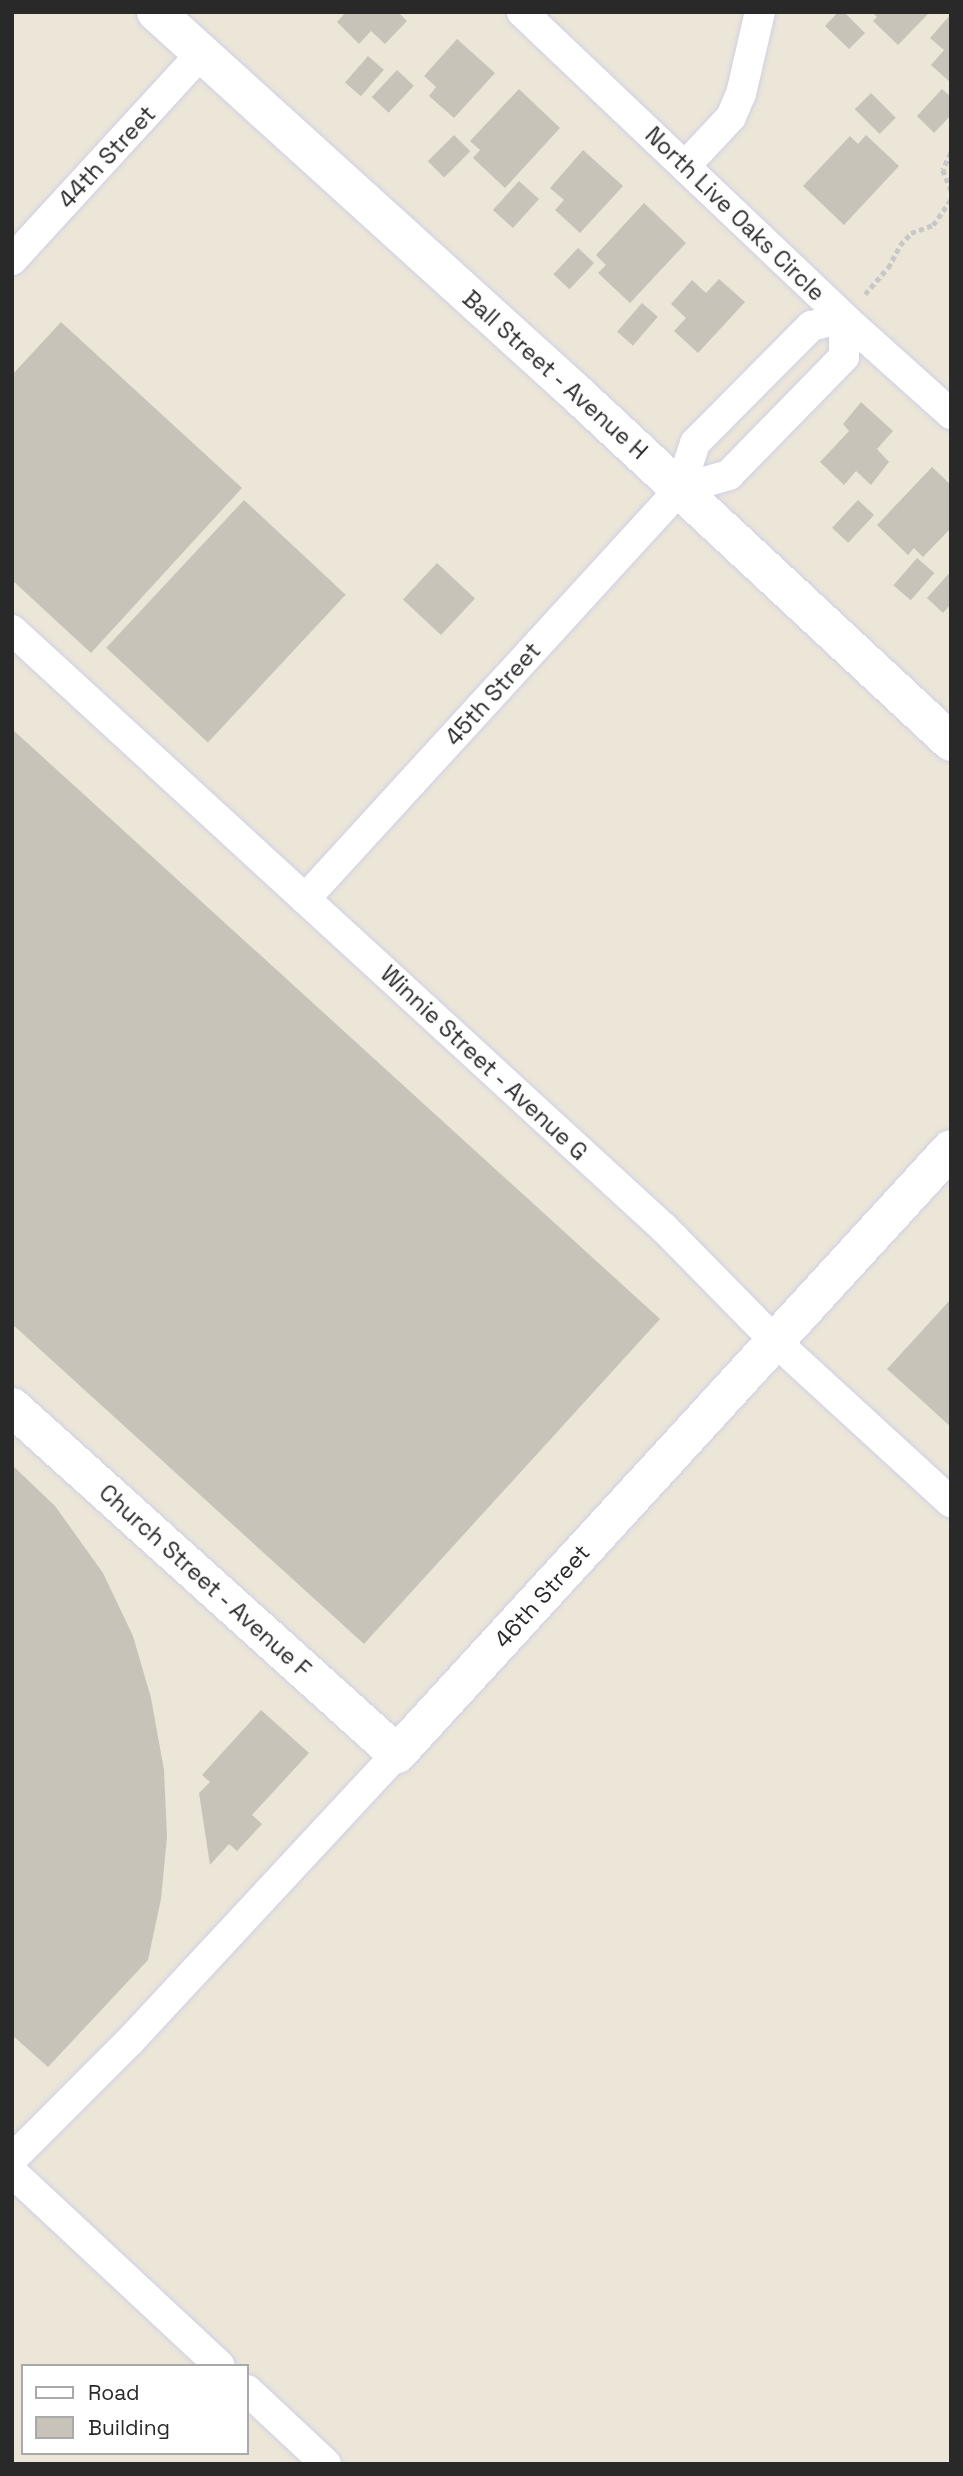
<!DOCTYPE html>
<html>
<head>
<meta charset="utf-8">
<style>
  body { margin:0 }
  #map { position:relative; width:963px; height:2476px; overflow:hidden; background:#ece6d9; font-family:"Space Grotesk",sans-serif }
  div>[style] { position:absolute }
  .building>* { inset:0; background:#c7c3b9; transform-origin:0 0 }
  .path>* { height:4.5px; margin-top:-2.25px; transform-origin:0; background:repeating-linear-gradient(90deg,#c7c7c7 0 5px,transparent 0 8.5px) }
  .roads { filter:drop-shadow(0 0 2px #cfd0e3) drop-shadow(0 0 2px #cfd0e3) }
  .street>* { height:30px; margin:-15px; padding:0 15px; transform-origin:15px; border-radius:15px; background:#fff }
  .secondary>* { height:38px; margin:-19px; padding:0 19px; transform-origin:19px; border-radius:19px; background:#fff }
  span { translate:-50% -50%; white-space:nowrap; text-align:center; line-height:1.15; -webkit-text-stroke:5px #fff; paint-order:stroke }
  .street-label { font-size:23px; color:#292929 }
  .frame { position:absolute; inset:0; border:14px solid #292929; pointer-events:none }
  .legend { position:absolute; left:21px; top:2364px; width:228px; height:91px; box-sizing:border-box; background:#fff; border:2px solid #a9a9a9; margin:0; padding:9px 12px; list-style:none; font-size:21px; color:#292929 }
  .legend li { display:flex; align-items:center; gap:14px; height:35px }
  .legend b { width:35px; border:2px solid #a9a9a9 }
</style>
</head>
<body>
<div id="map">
  <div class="building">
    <div style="clip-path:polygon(346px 12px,398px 12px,407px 21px,385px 44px,371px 31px,359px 44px,337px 22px)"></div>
    <div style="clip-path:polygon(838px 12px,844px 12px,865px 33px,849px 49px,825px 26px)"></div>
    <div style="clip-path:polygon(872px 12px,930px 12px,898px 45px,873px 21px,877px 17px)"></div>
    <div style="clip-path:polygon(951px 14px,951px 83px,931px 65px,944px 50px,930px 38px)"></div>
    <div style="clip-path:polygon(457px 39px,495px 73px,454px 118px,429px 96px,436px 87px,424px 76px)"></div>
    <div style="left:368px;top:56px;width:21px;height:35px;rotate:41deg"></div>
    <div style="left:397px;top:70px;width:23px;height:37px;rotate:43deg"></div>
    <div style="clip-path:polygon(519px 89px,560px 128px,505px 188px,473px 158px,480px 150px,470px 141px)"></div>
    <div style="clip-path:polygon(942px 89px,951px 97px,951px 115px,934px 133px,917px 116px)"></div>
    <div style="left:871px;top:93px;width:35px;height:23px;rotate:45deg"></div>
    <div style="left:454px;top:135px;width:23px;height:37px;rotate:45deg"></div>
    <div style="clip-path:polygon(866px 135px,899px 166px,844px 225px,803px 186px,850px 136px,858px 144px)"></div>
    <div style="clip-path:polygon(583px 150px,623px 186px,580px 233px,555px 210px,564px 200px,550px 188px)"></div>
    <div style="left:519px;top:181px;width:27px;height:39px;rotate:42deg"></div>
    <div style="clip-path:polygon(644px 203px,686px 243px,630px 303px,598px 273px,606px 265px,596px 255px)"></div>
    <div style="left:578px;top:248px;width:22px;height:36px;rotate:43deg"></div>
    <div style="clip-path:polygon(719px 279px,745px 302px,698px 353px,674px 331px,686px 318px,671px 304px,692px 280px,706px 293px)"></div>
    <div style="left:642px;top:303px;width:21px;height:38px;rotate:41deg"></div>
    <div style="clip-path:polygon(61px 322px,242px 488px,91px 653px,12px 580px,12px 375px)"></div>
    <div style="clip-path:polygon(861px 402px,893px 431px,877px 449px,889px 462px,871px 485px,856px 471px,844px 485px,820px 462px,849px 431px,843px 424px)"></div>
    <div style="clip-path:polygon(932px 467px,951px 485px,951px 528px,923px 557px,914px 548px,908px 555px,877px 525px)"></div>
    <div style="left:244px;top:500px;width:139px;height:202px;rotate:43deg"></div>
    <div style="left:858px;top:500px;width:22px;height:38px;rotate:43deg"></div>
    <div style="left:917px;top:558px;width:23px;height:36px;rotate:41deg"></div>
    <div style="left:437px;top:563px;width:52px;height:50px;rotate:43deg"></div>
    <div style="clip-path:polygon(951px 571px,951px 604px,943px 613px,927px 598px)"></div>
    <div style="clip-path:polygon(12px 729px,660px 1319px,364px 1644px,12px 1324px)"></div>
    <div style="clip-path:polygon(951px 1299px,951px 1427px,887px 1369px)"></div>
    <div style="clip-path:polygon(12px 1465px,55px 1506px,103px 1573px,133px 1636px,151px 1698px,164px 1770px,167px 1837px,161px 1899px,148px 1960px,48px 2067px,12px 2035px)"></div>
    <div style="clip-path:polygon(261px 1710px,309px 1753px,252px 1815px,262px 1824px,237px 1851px,229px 1844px,210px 1865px,199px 1793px,210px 1782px,202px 1775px)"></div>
  </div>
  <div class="path">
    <div style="left:951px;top:153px;width:19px;rotate:115deg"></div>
    <div style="left:943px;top:170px;width:22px;rotate:68deg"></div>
    <div style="left:865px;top:294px;width:35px;rotate:-49deg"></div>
    <div style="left:888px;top:268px;width:26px;rotate:-62deg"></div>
    <div style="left:900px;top:245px;width:16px;rotate:-47deg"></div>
    <div style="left:911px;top:233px;width:23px;rotate:-20deg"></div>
    <div style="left:933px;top:225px;width:32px;rotate:-55deg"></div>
  </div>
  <div class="roads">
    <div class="street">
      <div style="left:522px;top:12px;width:444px;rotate:43.5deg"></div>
      <div style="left:844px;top:318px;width:144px;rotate:41.9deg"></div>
      <div style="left:685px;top:166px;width:67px;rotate:-46.8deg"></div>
      <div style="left:731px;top:117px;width:25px;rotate:-67deg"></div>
      <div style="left:741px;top:94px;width:84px;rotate:-77deg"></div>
      <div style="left:12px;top:260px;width:281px;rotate:-47.5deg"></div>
      <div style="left:844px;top:318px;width:39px;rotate:90deg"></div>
      <div style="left:844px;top:357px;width:165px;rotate:134.3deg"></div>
      <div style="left:729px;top:475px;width:51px;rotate:164.1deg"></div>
      <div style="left:680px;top:489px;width:48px;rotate:-71.9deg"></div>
      <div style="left:695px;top:443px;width:165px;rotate:-45.2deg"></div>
      <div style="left:811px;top:326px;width:34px;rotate:-14deg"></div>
      <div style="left:12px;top:630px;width:885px;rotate:42.53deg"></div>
      <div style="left:664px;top:1228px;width:158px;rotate:45.5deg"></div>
      <div style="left:775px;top:1341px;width:239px;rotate:42.5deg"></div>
      <div style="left:305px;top:899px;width:556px;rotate:-47.55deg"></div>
      <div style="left:12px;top:2159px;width:167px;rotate:-45deg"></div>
      <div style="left:130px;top:2041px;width:392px;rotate:-47.1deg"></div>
      <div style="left:12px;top:2172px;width:284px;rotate:43deg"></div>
      <div style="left:247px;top:2390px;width:108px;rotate:43.1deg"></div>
    </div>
    <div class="secondary">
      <div style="left:156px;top:12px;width:564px;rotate:42.2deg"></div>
      <div style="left:574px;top:391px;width:515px;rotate:42.95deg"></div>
      <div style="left:12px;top:1407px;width:518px;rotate:42.03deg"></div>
      <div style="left:397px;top:1754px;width:820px;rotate:-47.52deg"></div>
    </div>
  </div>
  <div class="street-label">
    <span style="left:107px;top:157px;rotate:-47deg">44th Street</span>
    <span style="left:735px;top:214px;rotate:44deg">North Live Oaks Circle</span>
    <span style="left:555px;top:375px;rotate:42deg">Ball Street - Avenue H</span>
    <span style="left:493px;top:694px;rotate:-48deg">45th Street</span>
    <span style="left:484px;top:1063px;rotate:43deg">Winnie Street - Avenue G</span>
    <span style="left:205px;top:1581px;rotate:42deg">Church Street - Avenue F</span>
    <span style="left:542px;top:1596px;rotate:-48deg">46th Street</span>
  </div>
  <div class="frame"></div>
  <ul class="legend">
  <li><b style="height:9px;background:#fff"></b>Road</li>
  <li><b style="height:19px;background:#c7c3b9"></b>Building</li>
  </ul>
</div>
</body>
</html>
